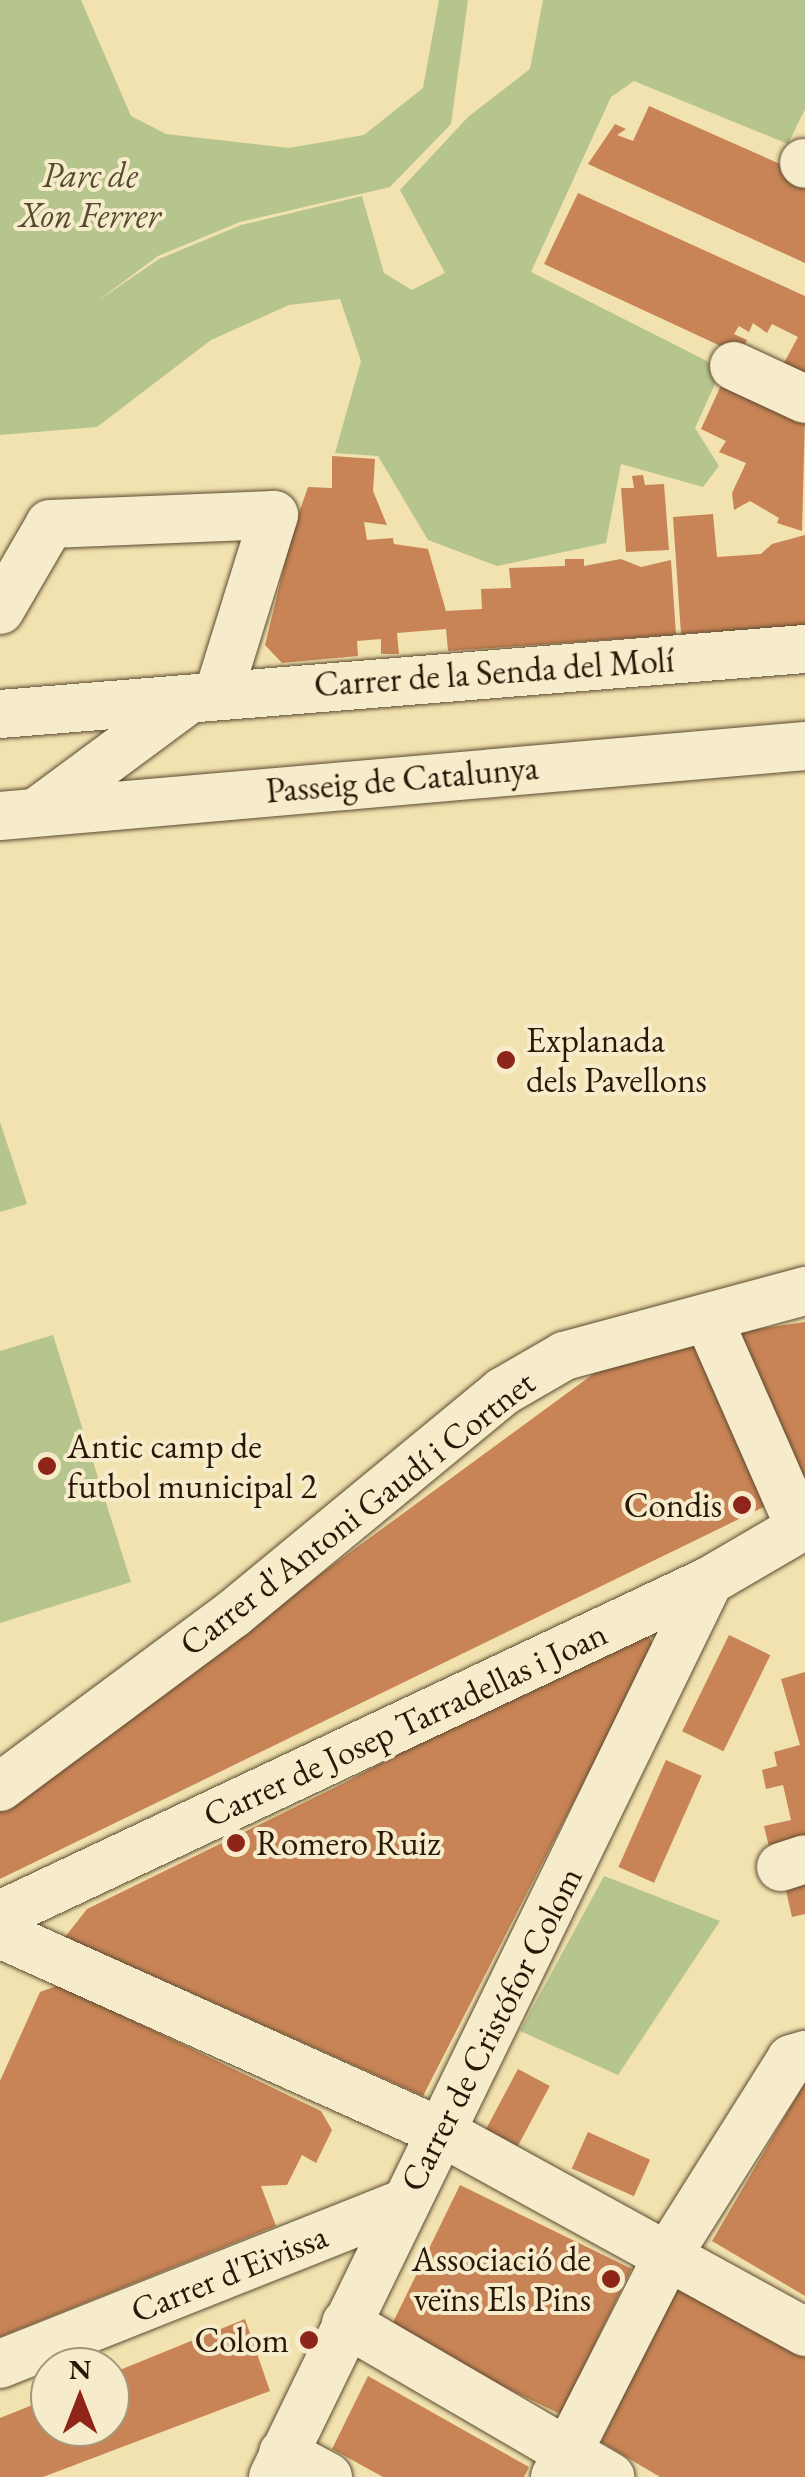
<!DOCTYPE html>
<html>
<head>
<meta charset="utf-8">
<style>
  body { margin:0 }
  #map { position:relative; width:805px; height:2477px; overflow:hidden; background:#f1e2af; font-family:"EB Garamond",serif }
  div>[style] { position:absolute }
  .green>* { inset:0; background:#b6c48e }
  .building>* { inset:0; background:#c88456; transform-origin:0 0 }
  .roads { filter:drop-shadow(0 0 2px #5c4a31) drop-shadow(0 0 2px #5c4a31) }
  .minor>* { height:48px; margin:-24px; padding:0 24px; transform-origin:24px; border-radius:24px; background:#f6eccb }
  .dots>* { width:28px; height:28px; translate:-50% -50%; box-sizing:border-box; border:5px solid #f6eccb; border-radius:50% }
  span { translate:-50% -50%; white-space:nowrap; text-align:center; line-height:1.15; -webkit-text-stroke:8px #f6eccb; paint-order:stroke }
  .park-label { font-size:35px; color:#544b30; font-style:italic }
  .street-label { font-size:35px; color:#2a1707 }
  .poi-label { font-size:35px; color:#2a1707 }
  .left { translate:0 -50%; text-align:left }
  .right { translate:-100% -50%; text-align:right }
  .north { position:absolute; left:30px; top:2347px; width:100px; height:100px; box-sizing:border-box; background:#f6eccb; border:2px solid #a4977d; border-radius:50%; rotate:0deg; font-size:28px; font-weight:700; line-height:40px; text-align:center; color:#2a1707 }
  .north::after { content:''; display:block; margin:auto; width:35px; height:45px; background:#8f2418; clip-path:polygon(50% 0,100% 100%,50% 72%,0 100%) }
</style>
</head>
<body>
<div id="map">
  <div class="green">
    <div style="clip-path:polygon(0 0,81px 0,131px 116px,166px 134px,289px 148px,364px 135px,423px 88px,439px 0,468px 0,451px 124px,390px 187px,240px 222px,158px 256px,96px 302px,159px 259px,241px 225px,362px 196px,384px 273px,412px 290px,445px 273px,400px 190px,468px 117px,530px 69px,543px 0,805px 0,805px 109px,788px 144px,634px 81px,611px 97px,531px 272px,707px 361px,719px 375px,695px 428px,719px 466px,703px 487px,621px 464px,606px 543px,497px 566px,428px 540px,378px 456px,335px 453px,361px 361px,340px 299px,289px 305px,211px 340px,97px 427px,0 435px)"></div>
    <div style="clip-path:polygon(0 1122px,27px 1204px,0 1212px)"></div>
    <div style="clip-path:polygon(53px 1335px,131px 1582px,0 1623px,0 1351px)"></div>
    <div style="clip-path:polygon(604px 1876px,720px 1921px,618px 2075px,520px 2031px)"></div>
  </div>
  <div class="building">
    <div style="clip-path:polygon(649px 106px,805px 175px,805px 263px,588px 164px,615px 124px,626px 129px,617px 135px,633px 141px)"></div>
    <div style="clip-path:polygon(578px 193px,805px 296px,805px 386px,778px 374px,798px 337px,772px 324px,767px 333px,753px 323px,749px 332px,739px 326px,734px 334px,747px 340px,740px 355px,544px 264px)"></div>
    <div style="clip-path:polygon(724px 379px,805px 416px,802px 531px,777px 523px,779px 518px,750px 501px,734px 510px,732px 493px,746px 463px,719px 452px,726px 441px,701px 429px)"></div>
    <div style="clip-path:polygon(332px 456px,375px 459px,373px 491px,387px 525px,364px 522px,367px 540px,393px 538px,394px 544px,428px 549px,446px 611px,482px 609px,481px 589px,511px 588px,509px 568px,565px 566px,565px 559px,584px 559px,584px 566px,621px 559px,641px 567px,671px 560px,676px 635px,448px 651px,446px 629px,397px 633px,399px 654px,381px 654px,381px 639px,357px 641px,358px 656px,282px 663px,265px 645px,293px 530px,308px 487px,332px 488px)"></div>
    <div style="clip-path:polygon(643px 475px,645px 485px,664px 484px,669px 550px,626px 552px,621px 488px,634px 488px,632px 476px)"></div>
    <div style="clip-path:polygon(713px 514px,717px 557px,761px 554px,772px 544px,805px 535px,805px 626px,681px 634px,673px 517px)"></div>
    <div style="clip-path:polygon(805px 1322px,805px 1489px,724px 1334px)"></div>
    <div style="clip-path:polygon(703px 1340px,774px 1502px,0 1879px,0 1809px,615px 1358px)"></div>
    <div style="clip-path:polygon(641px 1625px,654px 1645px,423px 2096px,65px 1937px,87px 1909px,342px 1784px)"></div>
    <div style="left:729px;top:1635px;width:46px;height:107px;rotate:26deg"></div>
    <div style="clip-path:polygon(805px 1672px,805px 1851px,772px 1859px,764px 1826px,791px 1820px,783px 1785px,766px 1789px,762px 1770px,777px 1766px,774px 1752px,800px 1745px,781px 1679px)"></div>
    <div style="left:666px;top:1760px;width:39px;height:117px;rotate:24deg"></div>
    <div style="clip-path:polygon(805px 1877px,805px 1914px,792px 1917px,784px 1882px)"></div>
    <div style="clip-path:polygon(59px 1985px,321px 2111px,332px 2130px,316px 2163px,302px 2155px,287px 2185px,261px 2186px,276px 2226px,0 2337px,0 2081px,40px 1992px)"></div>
    <div style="left:518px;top:2069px;width:36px;height:68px;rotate:28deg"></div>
    <div style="clip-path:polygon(805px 2082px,805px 2296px,712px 2241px)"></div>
    <div style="left:588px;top:2132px;width:68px;height:40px;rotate:24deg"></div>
    <div style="left:460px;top:2185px;width:191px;height:162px;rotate:26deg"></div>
    <div style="clip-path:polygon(677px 2286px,805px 2357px,805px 2477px,660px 2477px,601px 2442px)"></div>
    <div style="clip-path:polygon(245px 2319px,270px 2391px,43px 2477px,0 2477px,0 2418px,50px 2398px,50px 2427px,110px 2427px,110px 2374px)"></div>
    <div style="clip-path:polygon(368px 2376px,529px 2467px,524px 2477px,383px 2477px,332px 2449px)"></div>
  </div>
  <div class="roads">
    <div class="minor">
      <div style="left:804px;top:163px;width:1px;rotate:45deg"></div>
      <div style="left:734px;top:366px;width:78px;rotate:24.9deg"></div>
      <div style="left:0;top:610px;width:99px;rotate:-59.8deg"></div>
      <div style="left:50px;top:524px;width:224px;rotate:-2.3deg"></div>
      <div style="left:274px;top:515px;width:185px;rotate:107.3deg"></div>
      <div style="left:0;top:714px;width:808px;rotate:-4.62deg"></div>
      <div style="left:38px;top:811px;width:182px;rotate:-36.5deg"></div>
      <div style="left:0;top:816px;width:808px;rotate:-4.97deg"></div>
      <div style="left:708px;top:1318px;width:229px;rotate:66.3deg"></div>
      <div style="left:0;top:1787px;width:290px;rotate:-36.6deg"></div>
      <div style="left:233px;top:1614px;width:349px;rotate:-39.5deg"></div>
      <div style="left:502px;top:1392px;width:72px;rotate:-30.1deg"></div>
      <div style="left:564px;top:1356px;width:250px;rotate:-15.1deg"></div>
      <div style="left:781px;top:1867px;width:25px;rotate:-18deg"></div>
      <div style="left:0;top:1915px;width:784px;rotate:-25.22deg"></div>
      <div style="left:709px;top:1581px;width:111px;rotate:-30.3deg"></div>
      <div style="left:0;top:1934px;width:488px;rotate:24.2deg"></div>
      <div style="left:445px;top:2134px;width:411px;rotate:28.8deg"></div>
      <div style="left:346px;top:2323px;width:306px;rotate:30.2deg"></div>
      <div style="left:0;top:2364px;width:433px;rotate:-21.7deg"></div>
      <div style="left:283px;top:2453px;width:51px;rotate:28.1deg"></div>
      <div style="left:273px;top:2477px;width:996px;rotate:-64.05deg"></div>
      <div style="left:555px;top:2477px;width:251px;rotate:-63deg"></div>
      <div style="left:669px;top:2253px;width:229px;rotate:-57.8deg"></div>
      <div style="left:791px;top:2059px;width:15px;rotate:-16deg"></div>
    </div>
  </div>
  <div class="dots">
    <div style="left:506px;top:1060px;background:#8f2418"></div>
    <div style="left:47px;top:1466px;background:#8f2418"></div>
    <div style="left:742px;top:1505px;background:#8f2418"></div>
    <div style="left:236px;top:1843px;background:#8f2418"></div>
    <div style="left:611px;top:2279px;background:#8f2418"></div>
    <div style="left:309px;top:2340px;background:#8f2418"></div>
  </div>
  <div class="park-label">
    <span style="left:90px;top:195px">Parc de<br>Xon Ferrer</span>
  </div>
  <div class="street-label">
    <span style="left:494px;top:672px;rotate:-4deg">Carrer de la Senda del Molí</span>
    <span style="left:402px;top:779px;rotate:-5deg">Passeig de Catalunya</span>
    <span style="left:357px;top:1513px;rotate:-38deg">Carrer d'Antoni Gaudí i Cortnet</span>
    <span style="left:405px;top:1724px;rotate:-25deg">Carrer de Josep Tarradellas i Joan</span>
    <span style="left:491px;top:2029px;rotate:-63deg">Carrer de Cristófor Colom</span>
    <span style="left:229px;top:2273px;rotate:-22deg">Carrer d'Eivissa</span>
  </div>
  <div class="poi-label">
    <span class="left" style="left:526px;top:1060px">Explanada<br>dels Pavellons</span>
    <span class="left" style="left:67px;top:1466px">Antic camp de<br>futbol municipal 2</span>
    <span class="right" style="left:722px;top:1505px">Condis</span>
    <span class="left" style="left:256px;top:1843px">Romero Ruiz</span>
    <span class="right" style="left:591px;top:2279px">Associació de<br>veïns Els Pins</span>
    <span class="right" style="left:289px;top:2340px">Colom</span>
  </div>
  <div class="north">N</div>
</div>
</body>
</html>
